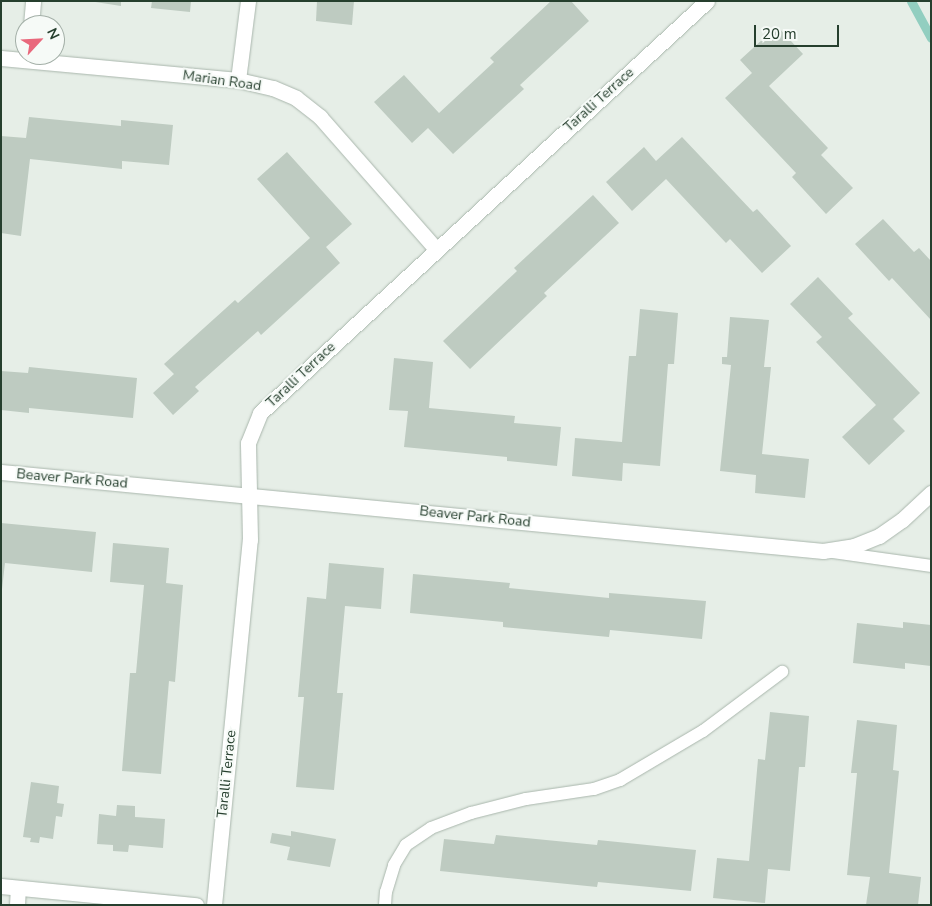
<!DOCTYPE html>
<html>
<head>
<meta charset="utf-8">
<style>
  body { margin:0 }
  #map { position:relative; width:932px; height:906px; overflow:hidden; background:#e6eee7; font-family:"Nunito Sans",sans-serif }
  div>[style] { position:absolute }
  .stream>* { height:9px; margin:-4.5px; padding:0 4.5px; transform-origin:4.5px; border-radius:4.5px; background:#92cec0 }
  .building>* { inset:0; background:#becbc1 }
  .roads { filter:drop-shadow(0 0 1px #a9b6ac) drop-shadow(0 0 1px #a9b6ac) }
  .lane>* { height:12px; margin:-6px; padding:0 6px; transform-origin:6px; border-radius:6px; background:#fff }
  .street>* { height:15px; margin:-7.5px; padding:0 7.5px; transform-origin:7.5px; border-radius:7.5px; background:#fff }
  span { translate:-50% -50%; white-space:nowrap; text-align:center; line-height:1.15; -webkit-text-stroke:4px #f6faf7; paint-order:stroke }
  .street-label { font-size:14px; color:#263f2e }
  .frame { position:absolute; inset:0; border:2px solid #263f2e; pointer-events:none }
  .north { position:absolute; left:15px; top:15px; width:50px; height:50px; box-sizing:border-box; background:#f6faf7; border:1px solid #a3afa7; border-radius:50%; rotate:65deg; font-size:14px; font-weight:700; line-height:20px; text-align:center; color:#263f2e }
  .north::after { content:''; display:block; margin:auto; width:18px; height:22px; background:#e9687c; clip-path:polygon(50% 0,100% 100%,50% 72%,0 100%) }
  .scale { position:absolute; left:754px; top:25px; width:85px; height:22px; box-sizing:border-box; border:2px solid #263f2e; border-top:0; padding-left:6px; font-size:15px; line-height:18px; white-space:nowrap; color:#263f2e; -webkit-text-stroke:4px #f6faf7; paint-order:stroke }
</style>
</head>
<body>
<div id="map">
  <div class="stream">
    <div style="left:911px;top:1px;width:42px;rotate:61.6deg"></div>
  </div>
  <div class="building">
    <div style="clip-path:polygon(89px 1px,121px 1px,121px 6px)"></div>
    <div style="clip-path:polygon(152px 1px,191px 1px,190px 12px,151px 8px)"></div>
    <div style="clip-path:polygon(317px 1px,354px 1px,352px 25px,316px 21px)"></div>
    <div style="clip-path:polygon(551px 1px,571px 1px,589px 21px,520px 85px,524px 89px,453px 154px,428px 128px,412px 143px,374px 102px,404px 75px,439px 113px,494px 62px,490px 58px)"></div>
    <div style="clip-path:polygon(777px 26px,803px 54px,769px 86px,828px 148px,821px 155px,853px 188px,826px 214px,792px 177px,796px 173px,725px 98px,752px 73px,740px 60px)"></div>
    <div style="clip-path:polygon(29px 117px,121px 126px,121px 120px,173px 125px,169px 165px,122px 161px,122px 169px,30px 159px,21px 236px,1px 233px,1px 136px,26px 138px)"></div>
    <div style="clip-path:polygon(682px 137px,753px 212px,757px 209px,791px 246px,762px 273px,730px 239px,726px 243px,666px 179px,632px 211px,606px 182px,644px 147px,656px 161px)"></div>
    <div style="clip-path:polygon(287px 152px,352px 224px,326px 247px,340px 263px,261px 335px,258px 331px,195px 387px,199px 391px,173px 415px,153px 393px,174px 374px,164px 364px,235px 300px,238px 303px,310px 238px,257px 179px)"></div>
    <div style="clip-path:polygon(593px 195px,619px 223px,544px 293px,547px 296px,470px 369px,443px 341px,517px 271px,514px 268px)"></div>
    <div style="clip-path:polygon(883px 219px,914px 252px,919px 248px,931px 261px,931px 320px,892px 278px,889px 281px,855px 244px)"></div>
    <div style="clip-path:polygon(818px 277px,853px 314px,848px 318px,920px 393px,893px 419px,905px 431px,869px 465px,842px 437px,876px 405px,816px 342px,822px 337px,790px 304px)"></div>
    <div style="clip-path:polygon(640px 309px,678px 313px,674px 364px,668px 364px,660px 466px,623px 463px,622px 481px,572px 476px,575px 438px,622px 442px,629px 356px,636px 356px)"></div>
    <div style="clip-path:polygon(730px 317px,769px 320px,764px 367px,771px 367px,762px 454px,809px 459px,805px 498px,755px 493px,756px 475px,720px 471px,731px 365px,722px 364px,722px 357px,727px 357px)"></div>
    <div style="clip-path:polygon(394px 358px,433px 362px,429px 408px,515px 416px,514px 423px,561px 427px,557px 466px,507px 461px,507px 457px,404px 447px,408px 411px,389px 410px)"></div>
    <div style="clip-path:polygon(29px 367px,137px 378px,133px 418px,29px 408px,29px 413px,1px 410px,1px 371px,28px 373px)"></div>
    <div style="clip-path:polygon(1px 523px,96px 532px,92px 572px,5px 563px,1px 598px)"></div>
    <div style="clip-path:polygon(113px 543px,169px 548px,166px 583px,183px 585px,175px 682px,169px 681px,161px 774px,122px 771px,130px 673px,136px 673px,144px 585px,110px 582px)"></div>
    <div style="clip-path:polygon(329px 563px,384px 568px,381px 609px,345px 606px,337px 693px,343px 693px,334px 790px,296px 787px,304px 697px,298px 697px,307px 597px,326px 599px)"></div>
    <div style="clip-path:polygon(413px 574px,510px 583px,509px 588px,609px 598px,609px 593px,706px 601px,702px 639px,610px 630px,609px 637px,503px 627px,503px 622px,410px 613px)"></div>
    <div style="clip-path:polygon(903px 622px,931px 625px,931px 666px,905px 663px,905px 669px,853px 663px,857px 623px,903px 628px)"></div>
    <div style="clip-path:polygon(770px 712px,809px 716px,805px 767px,799px 767px,790px 871px,768px 869px,765px 903px,713px 898px,717px 858px,749px 861px,758px 759px,765px 760px)"></div>
    <div style="clip-path:polygon(857px 720px,897px 725px,893px 770px,899px 771px,889px 873px,921px 877px,918px 905px,866px 905px,870px 877px,847px 875px,857px 773px,851px 773px)"></div>
    <div style="clip-path:polygon(31px 782px,59px 786px,57px 803px,64px 804px,62px 817px,56px 816px,53px 839px,40px 837px,39px 843px,30px 842px,31px 838px,23px 837px)"></div>
    <div style="clip-path:polygon(117px 805px,135px 806px,135px 817px,165px 819px,163px 848px,129px 845px,128px 852px,113px 851px,113px 845px,97px 844px,99px 814px,116px 816px)"></div>
    <div style="clip-path:polygon(291px 831px,336px 839px,330px 867px,287px 860px,290px 847px,270px 843px,272px 833px,291px 836px)"></div>
    <div style="clip-path:polygon(496px 835px,597px 845px,598px 840px,696px 850px,691px 891px,598px 882px,597px 887px,440px 871px,444px 839px,494px 844px)"></div>
  </div>
  <div class="roads">
    <div class="lane">
      <div style="left:832px;top:552px;width:100px;rotate:8deg"></div>
      <div style="left:385px;top:905px;width:13px;rotate:-86deg"></div>
      <div style="left:386px;top:892px;width:28px;rotate:-73deg"></div>
      <div style="left:394px;top:865px;width:23px;rotate:-59deg"></div>
      <div style="left:406px;top:845px;width:30px;rotate:-34deg"></div>
      <div style="left:431px;top:828px;width:43px;rotate:-20.6deg"></div>
      <div style="left:471px;top:813px;width:57px;rotate:-14.3deg"></div>
      <div style="left:526px;top:799px;width:69px;rotate:-8.4deg"></div>
      <div style="left:594px;top:789px;width:28px;rotate:-19deg"></div>
      <div style="left:620px;top:780px;width:96px;rotate:-30.6deg"></div>
      <div style="left:703px;top:731px;width:99px;rotate:-36.8deg"></div>
    </div>
    <div class="street">
      <div style="left:31px;top:25px;width:24px;rotate:-85deg"></div>
      <div style="left:1px;top:58px;width:238px;rotate:5.3deg"></div>
      <div style="left:238px;top:80px;width:36px;rotate:13deg"></div>
      <div style="left:273px;top:88px;width:25px;rotate:23deg"></div>
      <div style="left:296px;top:98px;width:31px;rotate:38deg"></div>
      <div style="left:320px;top:117px;width:176px;rotate:48.7deg"></div>
      <div style="left:238px;top:80px;width:80px;rotate:-82.8deg"></div>
      <div style="left:1px;top:472px;width:826px;rotate:5.49deg"></div>
      <div style="left:823px;top:551px;width:31px;rotate:-9deg"></div>
      <div style="left:854px;top:546px;width:27px;rotate:-22deg"></div>
      <div style="left:879px;top:536px;width:28px;rotate:-35deg"></div>
      <div style="left:902px;top:520px;width:40px;rotate:-43deg"></div>
      <div style="left:1px;top:886px;width:196px;rotate:5.6deg"></div>
      <div style="left:17px;top:905px;width:17px;rotate:-87deg"></div>
      <div style="left:214px;top:905px;width:367px;rotate:-84.4deg"></div>
      <div style="left:250px;top:540px;width:97px;rotate:-91.2deg"></div>
      <div style="left:248px;top:443px;width:32px;rotate:-68deg"></div>
      <div style="left:260px;top:413px;width:608px;rotate:-42.67deg"></div>
    </div>
  </div>
  <div class="street-label">
    <span style="left:222px;top:81px;rotate:8deg">Marian Road</span>
    <span style="left:599px;top:100px;rotate:-42deg">Taralli Terrace</span>
    <span style="left:301px;top:375px;rotate:-43deg">Taralli Terrace</span>
    <span style="left:72px;top:479px;rotate:5deg">Beaver Park Road</span>
    <span style="left:475px;top:517px;rotate:6deg">Beaver Park Road</span>
    <span style="left:227px;top:774px;rotate:-84deg">Taralli Terrace</span>
  </div>
  <div class="frame"></div>
  <div class="north">N</div>
  <div class="scale">20 m</div>
</div>
</body>
</html>
